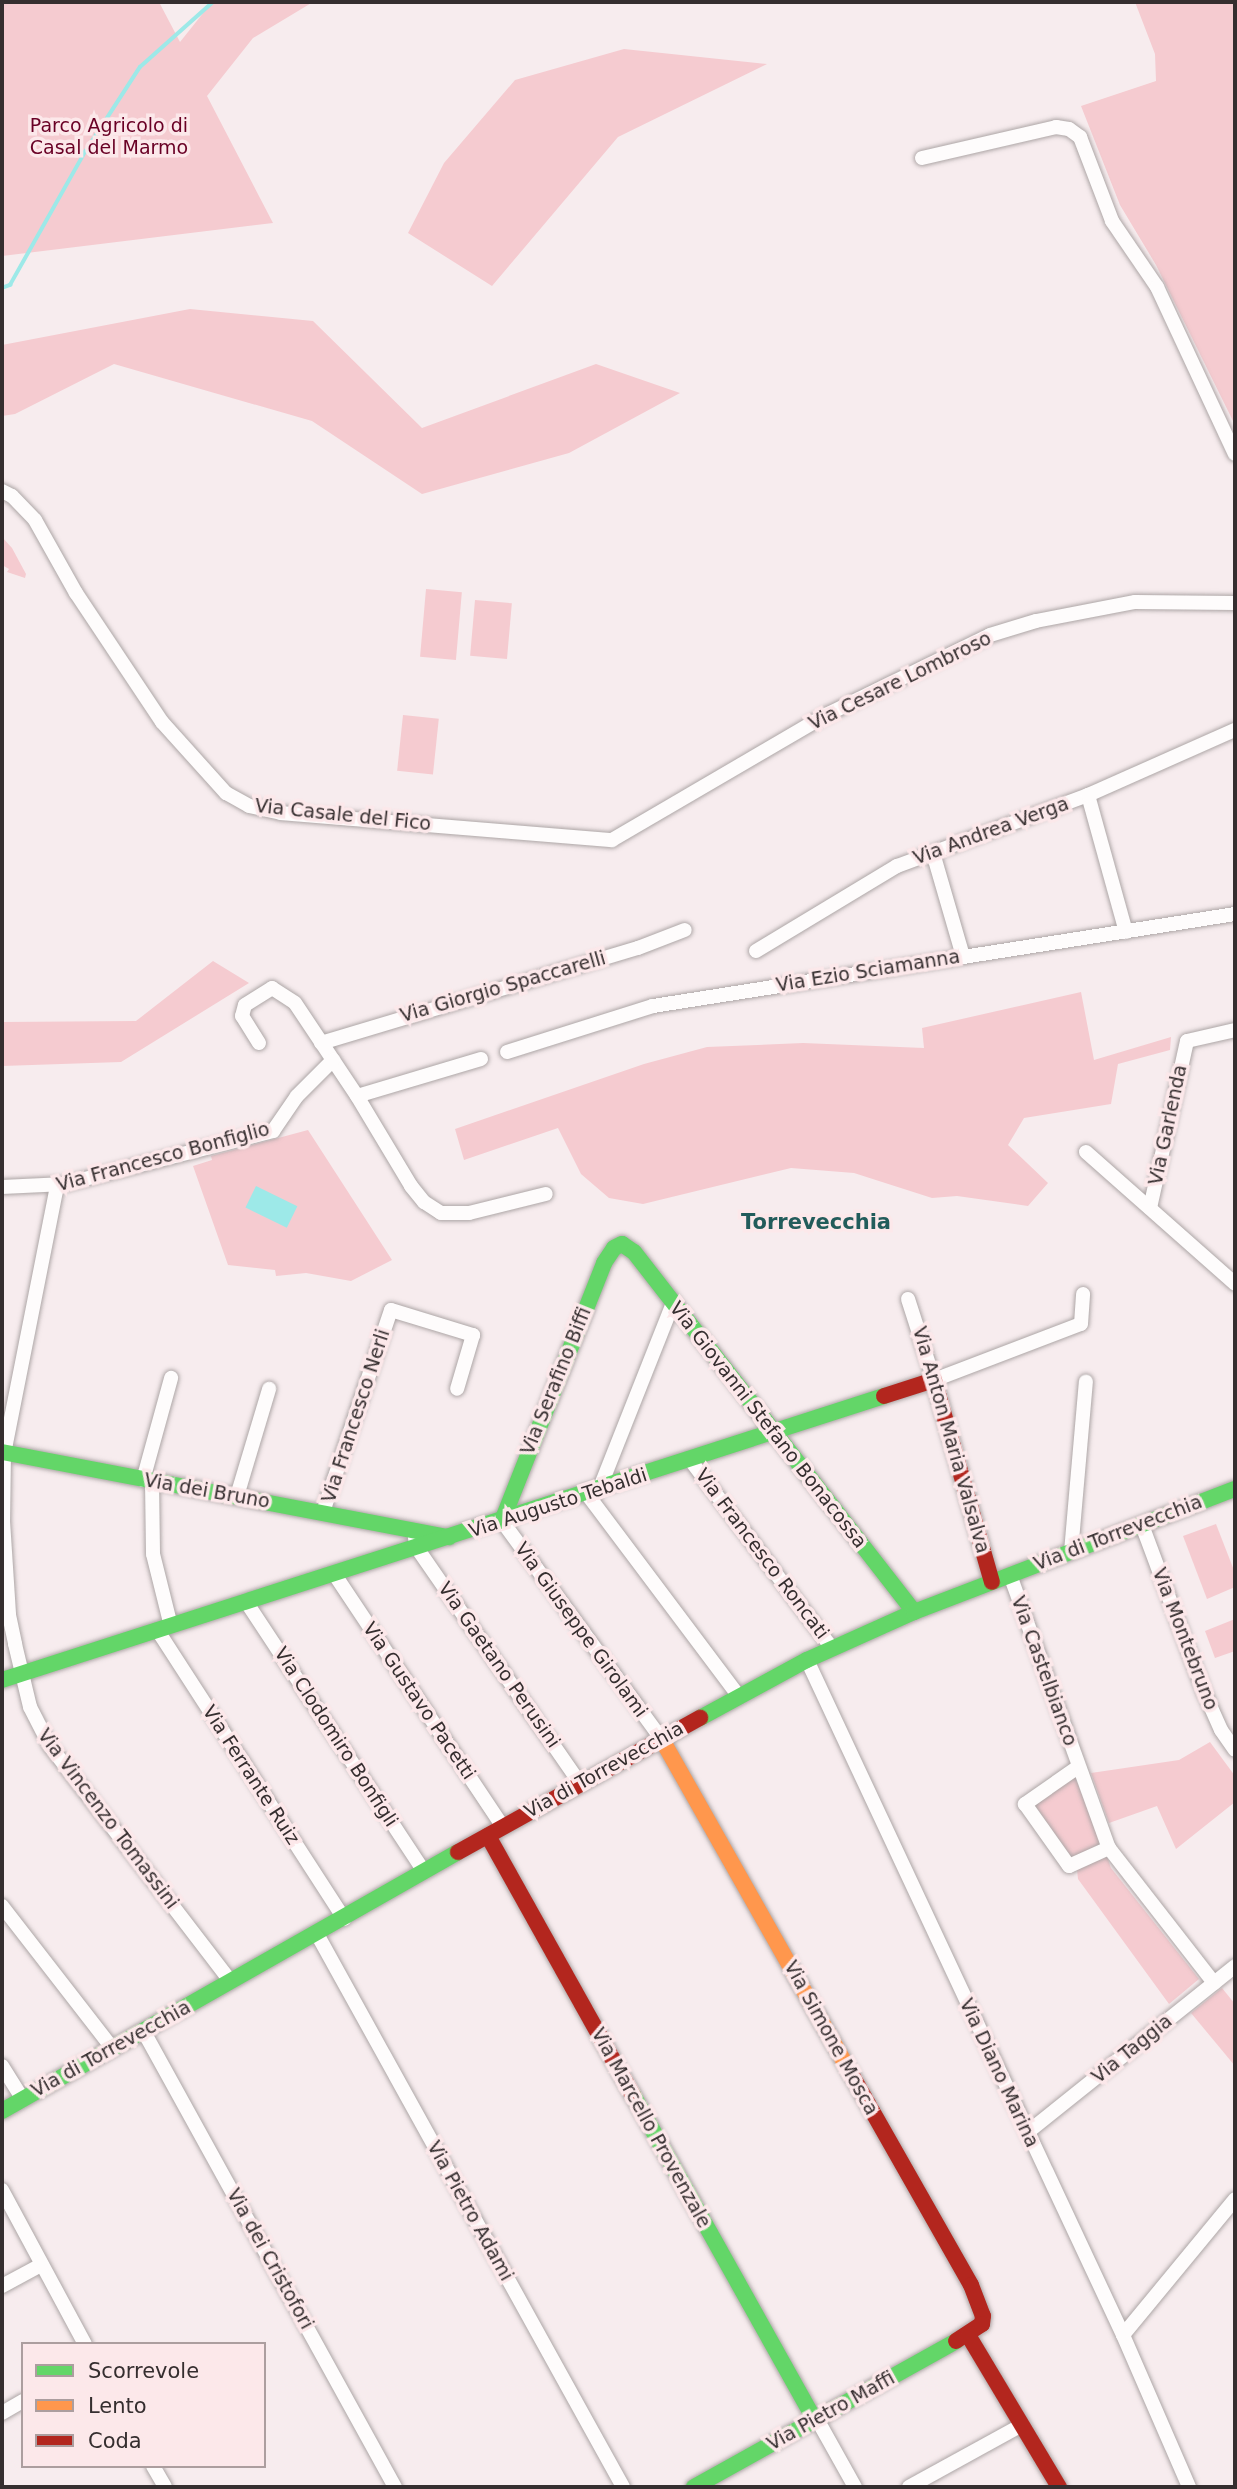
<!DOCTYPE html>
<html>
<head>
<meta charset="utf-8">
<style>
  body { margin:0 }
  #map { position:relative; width:1237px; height:2489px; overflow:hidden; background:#f7ecee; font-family:"DejaVu Sans",sans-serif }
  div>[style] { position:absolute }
  .green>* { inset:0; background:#f5cbd0; transform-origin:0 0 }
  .water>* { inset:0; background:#9de9e8; transform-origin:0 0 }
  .stream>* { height:3.5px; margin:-1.75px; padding:0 1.75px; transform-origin:1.75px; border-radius:1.75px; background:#9de9e8 }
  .roads { filter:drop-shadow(0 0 2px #ada6a6) drop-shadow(0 0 2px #ada6a6) }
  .street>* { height:14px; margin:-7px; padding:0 7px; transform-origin:7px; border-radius:7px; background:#fefcfc }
  .fast>* { height:16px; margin:-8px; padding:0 8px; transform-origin:8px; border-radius:8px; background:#63d668 }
  .slow>* { height:16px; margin:-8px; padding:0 8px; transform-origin:8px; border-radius:8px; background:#ff974d }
  .jam>* { height:16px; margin:-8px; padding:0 8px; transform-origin:8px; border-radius:8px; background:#b3261e }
  span { translate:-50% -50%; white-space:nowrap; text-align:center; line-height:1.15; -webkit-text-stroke:7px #fce8ea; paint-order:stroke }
  .park-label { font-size:19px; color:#690025 }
  .street-label { font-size:19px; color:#352e2f }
  .neighbourhood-label { font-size:21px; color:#225c5b; font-weight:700 }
  .frame { position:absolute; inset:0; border:4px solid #352e2f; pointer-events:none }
  .legend { position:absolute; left:21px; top:2342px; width:245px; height:126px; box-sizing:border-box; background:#fce8ea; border:2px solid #ac9e9f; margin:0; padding:9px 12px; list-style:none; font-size:21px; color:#352e2f }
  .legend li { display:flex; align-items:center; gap:14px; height:35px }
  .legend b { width:35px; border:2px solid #ac9e9f }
</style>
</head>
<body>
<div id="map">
  <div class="green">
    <div style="clip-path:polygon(2px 2px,159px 2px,180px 42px,212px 2px,313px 2px,253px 38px,207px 96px,273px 223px,2px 256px)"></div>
    <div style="clip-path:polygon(1135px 2px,1235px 2px,1235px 425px,1156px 265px,1120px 205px,1081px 106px,1156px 81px,1155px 54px)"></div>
    <div style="clip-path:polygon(624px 49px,767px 64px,618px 137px,492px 286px,408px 233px,444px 163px,515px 80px)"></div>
    <div style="clip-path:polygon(190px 309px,313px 321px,422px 428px,596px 364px,680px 393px,569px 453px,422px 494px,312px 421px,114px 364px,15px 414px,2px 416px,2px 345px)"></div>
    <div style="clip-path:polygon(2px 537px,12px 548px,26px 574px,25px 578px,7px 572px,9px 569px,2px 565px)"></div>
    <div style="left:426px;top:589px;width:36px;height:68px;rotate:5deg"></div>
    <div style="left:475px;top:600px;width:37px;height:56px;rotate:5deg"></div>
    <div style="left:403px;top:715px;width:36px;height:56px;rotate:6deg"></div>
    <div style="clip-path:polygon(213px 961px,249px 983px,121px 1062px,2px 1066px,2px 1022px,136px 1021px)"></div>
    <div style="clip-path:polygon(1081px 992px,1094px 1060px,1171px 1037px,1170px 1050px,1118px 1064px,1111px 1104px,1024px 1118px,1008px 1145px,1048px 1183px,1028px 1206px,957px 1196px,932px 1198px,854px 1173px,791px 1168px,643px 1204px,609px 1198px,581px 1174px,558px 1128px,464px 1160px,455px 1129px,644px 1064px,707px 1047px,803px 1043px,924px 1048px,922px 1028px)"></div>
    <div style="clip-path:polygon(308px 1130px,392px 1260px,351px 1281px,306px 1273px,276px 1276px,275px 1270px,228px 1265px,193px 1166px,212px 1160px,211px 1156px)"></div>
    <div style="clip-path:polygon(1216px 1524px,1235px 1573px,1235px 1587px,1207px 1599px,1183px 1536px)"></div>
    <div style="clip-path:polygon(1235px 1619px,1235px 1651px,1215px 1658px,1205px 1631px)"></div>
    <div style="clip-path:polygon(1210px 1742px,1235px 1776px,1235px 1802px,1176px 1849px,1157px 1806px,1109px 1823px,1091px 1773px,1179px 1760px)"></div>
    <div style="clip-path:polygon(1075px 1777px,1102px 1845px,1072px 1858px,1034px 1804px)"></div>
    <div style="clip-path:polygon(1107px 1857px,1111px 1868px,1199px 1979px,1169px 2004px,1078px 1879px,1077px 1869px)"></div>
    <div style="clip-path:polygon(1222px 1988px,1235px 2004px,1235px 2066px,1191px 2013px)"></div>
  </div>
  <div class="water">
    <div style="left:256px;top:1186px;width:46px;height:24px;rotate:26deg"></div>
  </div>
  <div class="stream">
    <div style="left:2px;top:288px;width:9px;rotate:-21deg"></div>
    <div style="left:10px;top:285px;width:153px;rotate:-60.6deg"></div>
    <div style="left:85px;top:152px;width:101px;rotate:-57.1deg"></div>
    <div style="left:140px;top:67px;width:98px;rotate:-41.7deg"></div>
  </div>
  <div class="roads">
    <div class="street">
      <div style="left:922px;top:158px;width:138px;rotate:-13deg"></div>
      <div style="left:1056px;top:127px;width:13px;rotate:9deg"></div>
      <div style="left:1069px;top:129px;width:14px;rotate:36deg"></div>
      <div style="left:1080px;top:137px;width:90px;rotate:69.1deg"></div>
      <div style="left:1112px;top:221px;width:80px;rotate:55.7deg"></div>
      <div style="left:1157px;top:287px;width:184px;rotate:65deg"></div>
      <div style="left:2px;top:491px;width:11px;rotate:27deg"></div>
      <div style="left:12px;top:496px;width:33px;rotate:46deg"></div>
      <div style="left:35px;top:520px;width:84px;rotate:60.7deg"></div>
      <div style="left:76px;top:593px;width:155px;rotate:56.3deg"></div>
      <div style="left:162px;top:722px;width:96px;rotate:48deg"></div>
      <div style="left:226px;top:793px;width:26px;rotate:29deg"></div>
      <div style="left:249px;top:806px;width:33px;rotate:12deg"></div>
      <div style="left:281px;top:813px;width:332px;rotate:4.7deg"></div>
      <div style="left:612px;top:840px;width:248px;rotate:-30.3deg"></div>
      <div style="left:826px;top:715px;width:182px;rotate:-26deg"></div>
      <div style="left:990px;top:635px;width:48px;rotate:-16.9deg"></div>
      <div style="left:1036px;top:621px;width:101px;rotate:-10.9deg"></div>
      <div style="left:1135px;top:602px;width:100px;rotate:0.6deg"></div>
      <div style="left:1088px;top:795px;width:142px;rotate:74.5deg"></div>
      <div style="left:933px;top:853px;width:107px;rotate:73.8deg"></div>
      <div style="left:756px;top:951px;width:165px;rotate:-31.1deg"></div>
      <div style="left:897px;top:866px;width:204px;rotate:-20.4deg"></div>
      <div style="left:1088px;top:795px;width:161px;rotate:-23.9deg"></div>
      <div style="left:259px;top:1043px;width:32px;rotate:-122deg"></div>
      <div style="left:242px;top:1016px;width:11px;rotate:-75deg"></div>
      <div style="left:245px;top:1005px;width:32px;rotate:-32deg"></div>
      <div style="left:272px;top:988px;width:27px;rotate:33deg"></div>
      <div style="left:295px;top:1003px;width:112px;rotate:56.3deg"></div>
      <div style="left:321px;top:1043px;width:331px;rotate:-16.7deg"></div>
      <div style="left:638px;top:948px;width:50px;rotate:-21deg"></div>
      <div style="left:507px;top:1052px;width:153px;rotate:-17.5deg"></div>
      <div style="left:653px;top:1006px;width:589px;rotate:-8.98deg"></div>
      <div style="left:481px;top:1059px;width:129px;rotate:163.4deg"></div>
      <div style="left:357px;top:1096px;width:105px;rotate:59deg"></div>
      <div style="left:411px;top:1186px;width:21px;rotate:51deg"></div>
      <div style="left:424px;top:1202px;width:20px;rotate:33deg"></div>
      <div style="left:441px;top:1213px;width:28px"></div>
      <div style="left:469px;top:1213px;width:79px;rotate:-13.9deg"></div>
      <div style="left:1086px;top:1152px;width:199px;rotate:41.5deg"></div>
      <div style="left:57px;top:1186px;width:272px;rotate:101.2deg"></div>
      <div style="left:4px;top:1453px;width:68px;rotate:90.8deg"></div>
      <div style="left:3px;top:1521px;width:94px;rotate:86.3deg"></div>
      <div style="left:9px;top:1615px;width:30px;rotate:78deg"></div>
      <div style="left:15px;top:1644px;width:65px;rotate:76.6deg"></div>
      <div style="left:30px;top:1707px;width:44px;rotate:62.9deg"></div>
      <div style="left:50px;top:1746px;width:297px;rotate:52.5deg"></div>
      <div style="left:2px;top:1187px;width:63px;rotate:-2.7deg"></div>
      <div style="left:65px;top:1184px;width:215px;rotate:-14.3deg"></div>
      <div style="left:273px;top:1131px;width:42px;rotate:-55.6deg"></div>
      <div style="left:297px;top:1096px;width:51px;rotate:-45deg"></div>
      <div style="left:1150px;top:1208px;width:171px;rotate:-77.5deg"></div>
      <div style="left:1187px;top:1041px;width:49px;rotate:-12.9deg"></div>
      <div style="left:908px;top:1299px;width:85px;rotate:72.2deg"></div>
      <div style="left:934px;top:1380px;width:157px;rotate:-20.9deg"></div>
      <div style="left:1081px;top:1324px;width:30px;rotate:-86deg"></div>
      <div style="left:691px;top:1461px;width:234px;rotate:53deg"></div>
      <div style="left:143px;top:1480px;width:106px;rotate:-74.6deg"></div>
      <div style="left:152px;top:1481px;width:73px;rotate:89.2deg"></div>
      <div style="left:153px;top:1554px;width:74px;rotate:76deg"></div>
      <div style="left:599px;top:1490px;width:201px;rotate:-68.4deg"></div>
      <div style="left:587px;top:1494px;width:251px;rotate:53.1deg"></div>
      <div style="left:237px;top:1496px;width:112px;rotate:-73.3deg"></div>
      <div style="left:323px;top:1512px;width:213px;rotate:-71.4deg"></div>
      <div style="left:391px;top:1310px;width:86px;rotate:17deg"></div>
      <div style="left:473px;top:1335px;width:56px;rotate:106.5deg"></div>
      <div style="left:502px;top:1521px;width:269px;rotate:53.8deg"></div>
      <div style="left:1142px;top:1525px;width:180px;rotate:69.6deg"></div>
      <div style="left:1205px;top:1694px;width:39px;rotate:66deg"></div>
      <div style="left:1221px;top:1730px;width:24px;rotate:55deg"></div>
      <div style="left:415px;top:1538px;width:10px;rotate:79deg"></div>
      <div style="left:417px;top:1548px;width:286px;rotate:55.3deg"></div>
      <div style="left:1071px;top:1552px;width:171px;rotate:-85deg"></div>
      <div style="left:335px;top:1575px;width:303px;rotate:56.3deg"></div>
      <div style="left:1010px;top:1575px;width:290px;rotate:70.1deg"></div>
      <div style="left:1109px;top:1848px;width:171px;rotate:52.1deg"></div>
      <div style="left:247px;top:1603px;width:321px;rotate:56.6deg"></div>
      <div style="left:158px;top:1631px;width:343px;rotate:57.1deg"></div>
      <div style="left:807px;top:1660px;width:745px;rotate:64.91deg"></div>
      <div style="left:1123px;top:2335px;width:166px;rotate:66.5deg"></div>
      <div style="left:1078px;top:1767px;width:65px;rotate:145.1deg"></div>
      <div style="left:1025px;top:1804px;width:76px;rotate:54.6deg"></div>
      <div style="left:1069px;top:1866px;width:44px;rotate:-24.2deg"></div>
      <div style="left:2px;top:1906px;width:181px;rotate:52.2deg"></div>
      <div style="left:317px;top:1934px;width:632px;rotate:61.04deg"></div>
      <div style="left:144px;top:2032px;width:520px;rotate:61.12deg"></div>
      <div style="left:2px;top:2066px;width:39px;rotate:58deg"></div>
      <div style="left:1028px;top:2132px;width:265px;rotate:-38.7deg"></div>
      <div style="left:2px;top:2190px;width:175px;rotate:61.7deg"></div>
      <div style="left:2px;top:2286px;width:44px;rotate:-28.3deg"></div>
      <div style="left:1123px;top:2335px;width:176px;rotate:-50.5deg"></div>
      <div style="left:2px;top:2413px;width:24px;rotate:-30deg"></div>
      <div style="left:822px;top:2428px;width:68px;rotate:60.8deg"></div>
      <div style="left:153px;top:2466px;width:24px;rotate:60deg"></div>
      <div style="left:909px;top:2487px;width:129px;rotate:-28.8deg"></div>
    </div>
    <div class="fast">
      <div style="left:2px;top:1452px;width:455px;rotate:10.8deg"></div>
      <div style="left:502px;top:1521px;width:277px;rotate:-68.4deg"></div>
      <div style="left:604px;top:1263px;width:18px;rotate:-56deg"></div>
      <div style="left:614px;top:1248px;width:9px;rotate:-27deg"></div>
      <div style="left:622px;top:1244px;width:14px;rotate:34deg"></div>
      <div style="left:634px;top:1252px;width:456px;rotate:52.1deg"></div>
      <div style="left:2px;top:1680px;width:927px;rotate:-17.85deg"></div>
      <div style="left:700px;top:1718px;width:122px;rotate:-28.5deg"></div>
      <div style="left:807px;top:1660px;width:117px;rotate:-24.2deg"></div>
      <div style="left:914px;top:1612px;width:344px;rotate:-21deg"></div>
      <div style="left:633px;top:2095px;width:372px;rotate:60.8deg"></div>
      <div style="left:2px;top:2111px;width:524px;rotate:-29.6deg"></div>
      <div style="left:694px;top:2487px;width:300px;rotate:-29.1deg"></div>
    </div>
    <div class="slow">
      <div style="left:661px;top:1738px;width:384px;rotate:60.5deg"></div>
    </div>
    <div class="jam">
      <div style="left:884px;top:1396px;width:52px;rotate:-17.7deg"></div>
      <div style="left:934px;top:1380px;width:210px;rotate:74deg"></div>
      <div style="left:488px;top:1836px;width:297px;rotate:60.8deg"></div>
      <div style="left:458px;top:1852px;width:277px;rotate:-29deg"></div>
      <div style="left:850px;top:2072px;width:245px;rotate:60.4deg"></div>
      <div style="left:971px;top:2285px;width:33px;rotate:69deg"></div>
      <div style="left:983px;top:2316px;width:8px;rotate:97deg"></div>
      <div style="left:982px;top:2324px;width:31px;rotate:147deg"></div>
      <div style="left:968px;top:2335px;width:177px;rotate:59.1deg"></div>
    </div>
  </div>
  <div class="park-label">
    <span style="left:109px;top:137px">Parco Agricolo di<br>Casal del Marmo</span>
  </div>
  <div class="street-label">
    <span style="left:900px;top:681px;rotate:-26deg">Via Cesare Lombroso</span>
    <span style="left:343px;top:815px;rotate:6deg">Via Casale del Fico</span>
    <span style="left:991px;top:831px;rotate:-20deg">Via Andrea Verga</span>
    <span style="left:868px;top:971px;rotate:-9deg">Via Ezio Sciamanna</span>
    <span style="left:503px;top:987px;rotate:-16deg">Via Giorgio Spaccarelli</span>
    <span style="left:1168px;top:1125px;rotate:-78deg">Via Garlenda</span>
    <span style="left:163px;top:1157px;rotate:-15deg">Via Francesco Bonfiglio</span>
    <span style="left:556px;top:1381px;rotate:-68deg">Via Serafino Biffi</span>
    <span style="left:356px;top:1416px;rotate:-72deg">Via Francesco Nerli</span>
    <span style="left:768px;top:1425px;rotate:52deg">Via Giovanni Stefano Bonacossa</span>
    <span style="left:951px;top:1440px;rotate:74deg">Via Anton Maria Valsalva</span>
    <span style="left:207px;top:1491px;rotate:10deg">Via dei Bruno</span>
    <span style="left:558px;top:1503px;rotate:-18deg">Via Augusto Tebaldi</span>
    <span style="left:1118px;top:1533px;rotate:-21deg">Via di Torrevecchia</span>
    <span style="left:762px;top:1554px;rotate:53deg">Via Francesco Roncati</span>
    <span style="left:581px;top:1630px;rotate:54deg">Via Giuseppe Girolami</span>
    <span style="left:1185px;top:1639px;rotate:69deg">Via Montebruno</span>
    <span style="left:499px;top:1665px;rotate:55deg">Via Gaetano Perusini</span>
    <span style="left:1044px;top:1671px;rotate:70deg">Via Castelbianco</span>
    <span style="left:419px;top:1701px;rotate:56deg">Via Gustavo Pacetti</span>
    <span style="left:336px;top:1737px;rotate:57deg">Via Clodomiro Bonfigli</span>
    <span style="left:604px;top:1770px;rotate:-29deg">Via di Torrevecchia</span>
    <span style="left:251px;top:1775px;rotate:57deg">Via Ferrante Ruiz</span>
    <span style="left:108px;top:1819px;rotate:53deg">Via Vincenzo Tomassini</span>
    <span style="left:831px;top:2038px;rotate:61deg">Via Simone Mosca</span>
    <span style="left:111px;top:2049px;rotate:-29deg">Via di Torrevecchia</span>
    <span style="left:1132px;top:2049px;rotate:-39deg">Via Taggia</span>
    <span style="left:999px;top:2073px;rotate:65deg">Via Diano Marina</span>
    <span style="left:651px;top:2128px;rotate:61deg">Via Marcello Provenzale</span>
    <span style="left:470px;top:2211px;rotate:61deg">Via Pietro Adami</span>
    <span style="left:270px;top:2259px;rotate:61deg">Via dei Cristofori</span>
    <span style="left:831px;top:2411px;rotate:-29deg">Via Pietro Maffi</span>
  </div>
  <div class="neighbourhood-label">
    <span style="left:816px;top:1222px">Torrevecchia</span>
  </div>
  <div class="frame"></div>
  <ul class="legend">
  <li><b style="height:9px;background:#63d668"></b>Scorrevole</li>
  <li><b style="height:9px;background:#ff974d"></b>Lento</li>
  <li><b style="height:9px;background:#b3261e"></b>Coda</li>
  </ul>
</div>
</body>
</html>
